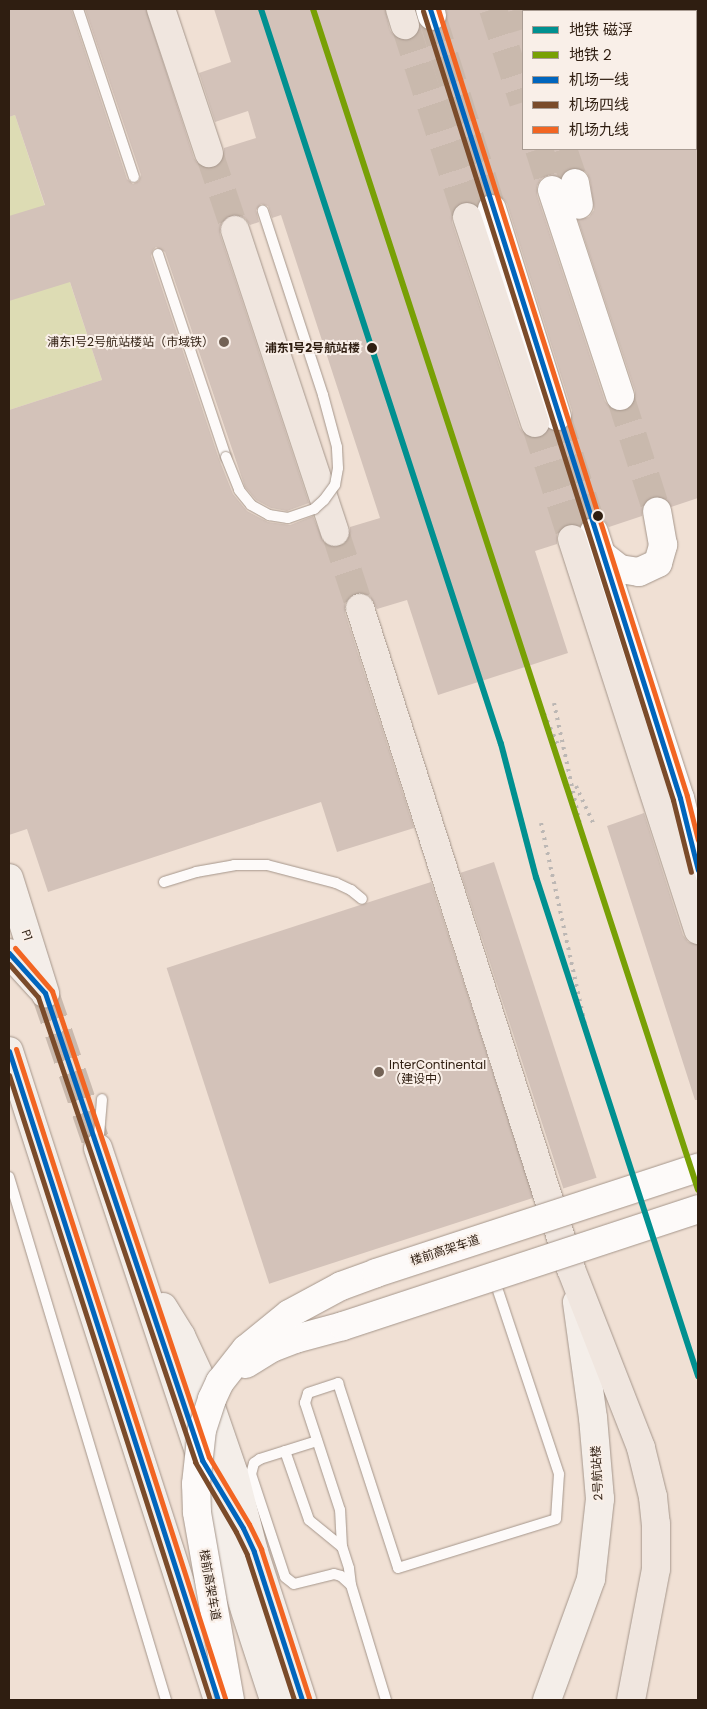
<!DOCTYPE html>
<html>
<head>
<meta charset="utf-8">
<style>
  body { margin:0 }
  #map { position:relative; width:707px; height:1709px; overflow:hidden; background:#f0e0d4; font-family:Poppins,"Noto Sans SC",sans-serif }
  div>[style] { position:absolute }
  .green>* { inset:0; background:#dddcb4 }
  .building>* { inset:0; background:#d3c2b9; transform-origin:0 0 }
  .secondary-tunnel>* { height:28px; margin-top:-14px; transform-origin:0; background:repeating-linear-gradient(90deg,#c9b9ad 0 28px,transparent 0 42px) }
  .primary-tunnel>* { height:28px; margin-top:-14px; transform-origin:0; background:repeating-linear-gradient(90deg,#c9b9ad 0 28px,transparent 0 42px) }
  .highway-tunnel>* { height:28px; margin-top:-14px; transform-origin:0; background:repeating-linear-gradient(90deg,#c9b9ad 0 28px,transparent 0 42px) }
  .roads { filter:drop-shadow(0 0 1px #a5968b) drop-shadow(0 0 1px #a5968b) }
  .lane>* { height:10px; margin:-5px; padding:0 5px; transform-origin:5px; border-radius:5px; background:#fdfaf9 }
  .secondary>* { height:28px; margin:-14px; padding:0 14px; transform-origin:14px; border-radius:14px; background:#fdfaf9 }
  .primary>* { height:28px; margin:-14px; padding:0 14px; transform-origin:14px; border-radius:14px; background:#f4eee9 }
  .highway>* { height:28px; margin:-14px; padding:0 14px; transform-origin:14px; border-radius:14px; background:#f0e6df }
  .rail>* { height:4px; margin-top:-2px; transform-origin:0; background:repeating-linear-gradient(90deg,#bcb7b4 0 2.5px,transparent 0 7.5px) }
  .bridges { filter:drop-shadow(0 0 1px #a5968b) drop-shadow(0 0 1px #a5968b) }
  .lane-bridge>* { height:10px; margin:-5px; padding:0 5px; transform-origin:5px; border-radius:5px; background:#fdfaf9 }
  .secondary-bridge>* { height:28px; margin:-14px; padding:0 14px; transform-origin:14px; border-radius:14px; background:#fdfaf9 }
  .bus-1>* { height:5px; margin:-2.5px; padding:0 2.5px; transform-origin:2.5px; border-radius:2.5px; background:#0065bd }
  .bus-2>* { height:5px; margin:-2.5px; padding:0 2.5px; transform-origin:2.5px; border-radius:2.5px; background:#7a4b2a }
  .bus-3>* { height:5px; margin:-2.5px; padding:0 2.5px; transform-origin:2.5px; border-radius:2.5px; background:#f26522 }
  .metro-1>* { height:6px; margin:-3px; padding:0 3px; transform-origin:3px; border-radius:3px; background:#009090 }
  .metro-2>* { height:6px; margin:-3px; padding:0 3px; transform-origin:3px; border-radius:3px; background:#78a005 }
  .dots>* { width:14px; height:14px; translate:-50% -50%; box-sizing:border-box; border:2px solid #f9efe8; border-radius:50% }
  span { translate:-50% -50%; white-space:nowrap; text-align:center; line-height:1.15; -webkit-text-stroke:4px #f9efe8; paint-order:stroke }
  .poi-label { font-size:12px; color:#2f1e11 }
  .right { translate:-100% -50%; text-align:right }
  .left { translate:0 -50%; text-align:left }
  .stop-label { font-size:12px; color:#2f1e11; font-weight:700 }
  .street-label { font-size:12px; color:#2f1e11 }
  .frame { position:absolute; inset:0; border:10px solid #2f1e11; pointer-events:none }
  .legend { position:absolute; left:522px; top:10px; width:175px; height:140px; box-sizing:border-box; background:#f9efe8; border:1px solid #a89b92; margin:0; padding:6px 9px; list-style:none; font-size:15px; color:#2f1e11 }
  .legend li { display:flex; align-items:center; gap:10px; height:25px }
  .legend b { width:25px; border:1px solid #a89b92 }
</style>
</head>
<body>
<div id="map">
  <div class="green">
    <div style="clip-path:polygon(15px 115px,102px 380px,9px 410px,9px 117px)"></div>
  </div>
  <div class="building">
    <div style="clip-path:polygon(evenodd,9px 9px,71px 9px,127px 179px,133px 184px,139px 181px,141px 175px,85px 9px,146px 9px,194px 158px,198px 164px,205px 168px,213px 168px,220px 164px,224px 157px,224px 148px,256px 138px,248px 111px,215px 122px,199px 73px,231px 62px,214px 9px,385px 9px,390px 30px,395px 37px,402px 40px,410px 40px,416px 36px,420px 26px,429px 31px,436px 31px,443px 27px,447px 19px,446px 9px,523px 9px,523px 149px,698px 149px,698px 498px,671px 507px,663px 498px,654px 497px,647px 500px,643px 506px,642px 516px,609px 527px,604px 520px,598px 517px,590px 517px,580px 526px,568px 524px,561px 528px,557px 535px,557px 544px,535px 551px,568px 653px,438px 695px,407px 600px,377px 609px,370px 596px,363px 593px,356px 593px,349px 597px,345px 604px,345px 613px,414px 828px,337px 852px,321px 802px,48px 892px,27px 829px,9px 835px,9px 410px,102px 380px,70px 282px,9px 301px,9px 216px,45px 205px,15px 115px,9px 117px,9px 9px,572px 168px,581px 169px,587px 173px,590px 180px,594px 210px,589px 217px,578px 220px,635px 391px,635px 399px,632px 406px,624px 411px,617px 411px,610px 408px,605px 401px,537px 195px,537px 186px,541px 179px,548px 175px,561px 177px,565px 171px,572px 168px,9px 9px,488px 194px,495px 194px,502px 197px,507px 204px,572px 411px,572px 420px,568px 427px,561px 431px,549px 429px,539px 438px,532px 438px,525px 435px,520px 428px,452px 222px,452px 213px,456px 206px,462px 202px,470px 202px,477px 205px,481px 198px,488px 194px,9px 9px,261px 204px,268px 206px,272px 218px,281px 215px,380px 518px,350px 527px,350px 535px,347px 542px,339px 547px,331px 547px,324px 543px,313px 516px,290px 525px,268px 522px,247px 511px,233px 494px,219px 459px,151px 256px,153px 250px,156px 247px,165px 252px,245px 487px,256px 500px,271px 508px,287px 511px,309px 503px,220px 234px,220px 227px,223px 220px,231px 215px,238px 215px,245px 218px,250px 225px,259px 222px,256px 210px,261px 204px)"></div>
    <div style="clip-path:polygon(644px 813px,683px 935px,688px 942px,698px 945px,698px 1100px,695px 1100px,607px 826px)"></div>
    <div style="left:494px;top:862px;width:332px;height:35px;rotate:72deg"></div>
    <div style="left:431px;top:882px;width:332px;height:278px;rotate:72deg"></div>
  </div>
  <div class="secondary-tunnel">
    <div style="left:493px;top:9px;width:98px;rotate:72.1deg"></div>
    <div style="left:517px;top:9px;width:21px;rotate:73deg"></div>
    <div style="left:432px;top:16px;width:202px;rotate:72.7deg"></div>
    <div style="left:539px;top:149px;width:43px;rotate:72.4deg"></div>
    <div style="left:563px;top:149px;width:36px;rotate:71deg"></div>
    <div style="left:620px;top:396px;width:122px;rotate:72.3deg"></div>
    <div style="left:557px;top:416px;width:122px;rotate:72.3deg"></div>
  </div>
  <div class="primary-tunnel">
    <div style="left:45px;top:993px;width:164px;rotate:71.1deg"></div>
  </div>
  <div class="highway-tunnel">
    <div style="left:405px;top:25px;width:202px;rotate:72.1deg"></div>
    <div style="left:209px;top:153px;width:81px;rotate:71.3deg"></div>
    <div style="left:535px;top:423px;width:122px;rotate:72.3deg"></div>
    <div style="left:335px;top:532px;width:80px;rotate:71.8deg"></div>
  </div>
  <div class="roads">
    <div class="lane">
      <div style="left:78px;top:9px;width:177px;rotate:71.6deg"></div>
      <div style="left:158px;top:254px;width:214px;rotate:71.5deg"></div>
      <div style="left:164px;top:882px;width:34px;rotate:-17deg"></div>
      <div style="left:196px;top:872px;width:39px;rotate:-10deg"></div>
      <div style="left:234px;top:865px;width:33px"></div>
      <div style="left:267px;top:865px;width:71px;rotate:14.6deg"></div>
      <div style="left:336px;top:883px;width:17px;rotate:25deg"></div>
      <div style="left:351px;top:890px;width:14px;rotate:39deg"></div>
      <div style="left:98px;top:1147px;width:48px;rotate:-85.2deg"></div>
      <div style="left:9px;top:1177px;width:546px;rotate:73.29deg"></div>
      <div style="left:317px;top:1441px;width:60px;rotate:162.5deg"></div>
      <div style="left:260px;top:1459px;width:7px;rotate:146deg"></div>
      <div style="left:254px;top:1463px;width:11px;rotate:105deg"></div>
      <div style="left:251px;top:1474px;width:108px;rotate:71.7deg"></div>
      <div style="left:285px;top:1577px;width:11px;rotate:38deg"></div>
      <div style="left:294px;top:1584px;width:41px;rotate:-14deg"></div>
      <div style="left:334px;top:1574px;width:7px;rotate:16deg"></div>
      <div style="left:341px;top:1576px;width:13px;rotate:42deg"></div>
      <div style="left:285px;top:1451px;width:73px;rotate:70.8deg"></div>
      <div style="left:309px;top:1520px;width:43px;rotate:39.3deg"></div>
      <div style="left:386px;top:1700px;width:120px;rotate:-106.9deg"></div>
      <div style="left:351px;top:1585px;width:17px;rotate:-97deg"></div>
      <div style="left:349px;top:1568px;width:22px;rotate:-108deg"></div>
      <div style="left:342px;top:1547px;width:37px;rotate:-93deg"></div>
      <div style="left:340px;top:1510px;width:113px;rotate:-108.1deg"></div>
      <div style="left:305px;top:1403px;width:10px;rotate:-73deg"></div>
      <div style="left:308px;top:1393px;width:32px;rotate:-18deg"></div>
      <div style="left:338px;top:1383px;width:194px;rotate:72deg"></div>
      <div style="left:398px;top:1568px;width:165px;rotate:-17.2deg"></div>
      <div style="left:556px;top:1519px;width:45px;rotate:-86.2deg"></div>
      <div style="left:559px;top:1474px;width:193px;rotate:-108.4deg"></div>
    </div>
    <div class="secondary">
      <div style="left:430px;top:9px;width:7px;rotate:74deg"></div>
      <div style="left:575px;top:183px;width:22px;rotate:80deg"></div>
      <div style="left:552px;top:190px;width:217px;rotate:71.7deg"></div>
      <div style="left:492px;top:209px;width:217px;rotate:72.6deg"></div>
      <div style="left:594px;top:532px;width:280px;rotate:72.1deg"></div>
      <div style="left:680px;top:798px;width:74px;rotate:76deg"></div>
      <div style="left:602px;top:555px;width:23px;rotate:38deg"></div>
      <div style="left:620px;top:569px;width:19px;rotate:9deg"></div>
      <div style="left:639px;top:572px;width:21px;rotate:-25deg"></div>
      <div style="left:658px;top:563px;width:19px;rotate:-74deg"></div>
      <div style="left:663px;top:545px;width:34px;rotate:-100deg"></div>
    </div>
    <div class="primary">
      <div style="left:9px;top:878px;width:121px;rotate:72.6deg"></div>
      <div style="left:9px;top:953px;width:46px;rotate:47.6deg"></div>
      <div style="left:9px;top:1051px;width:682px;rotate:72.15deg"></div>
      <div style="left:98px;top:1148px;width:329px;rotate:71.6deg"></div>
      <div style="left:202px;top:1460px;width:134px;rotate:74.4deg"></div>
      <div style="left:238px;top:1589px;width:117px;rotate:72deg"></div>
      <div style="left:163px;top:1307px;width:34px;rotate:58deg"></div>
      <div style="left:181px;top:1336px;width:50px;rotate:65deg"></div>
      <div style="left:202px;top:1381px;width:98px;rotate:71deg"></div>
      <div style="left:234px;top:1474px;width:81px;rotate:75.6deg"></div>
      <div style="left:254px;top:1552px;width:156px;rotate:72deg"></div>
      <div style="left:547px;top:1700px;width:129px;rotate:-70deg"></div>
      <div style="left:591px;top:1579px;width:81px;rotate:-83.6deg"></div>
      <div style="left:600px;top:1499px;width:81px;rotate:-94.9deg"></div>
      <div style="left:593px;top:1418px;width:117px;rotate:-97.9deg"></div>
    </div>
    <div class="highway">
      <div style="left:161px;top:9px;width:152px;rotate:71.6deg"></div>
      <div style="left:400px;top:9px;width:17px;rotate:73deg"></div>
      <div style="left:467px;top:217px;width:217px;rotate:71.7deg"></div>
      <div style="left:235px;top:230px;width:318px;rotate:71.7deg"></div>
      <div style="left:572px;top:539px;width:411px;rotate:72.1deg"></div>
      <div style="left:360px;top:608px;width:694px;rotate:72.3deg"></div>
      <div style="left:571px;top:1269px;width:192px;rotate:68.6deg"></div>
      <div style="left:641px;top:1448px;width:50px;rotate:76.2deg"></div>
      <div style="left:653px;top:1497px;width:27px;rotate:84deg"></div>
      <div style="left:656px;top:1524px;width:45px;rotate:90deg"></div>
      <div style="left:656px;top:1569px;width:133px;rotate:100.8deg"></div>
    </div>
  </div>
  <div class="rail">
    <div style="left:554px;top:703px;width:129px;rotate:77.9deg"></div>
    <div style="left:541px;top:707px;width:42px;rotate:65.9deg"></div>
    <div style="left:576px;top:786px;width:43px;rotate:65.2deg"></div>
    <div style="left:541px;top:823px;width:221px;rotate:77.7deg"></div>
  </div>
  <div class="bridges">
    <div class="lane-bridge">
      <div style="left:226px;top:457px;width:35px;rotate:68deg"></div>
      <div style="left:239px;top:490px;width:19px;rotate:51deg"></div>
      <div style="left:251px;top:505px;width:21px;rotate:29deg"></div>
      <div style="left:269px;top:515px;width:19px;rotate:9deg"></div>
      <div style="left:288px;top:518px;width:28px;rotate:-19deg"></div>
      <div style="left:314px;top:509px;width:13px;rotate:-42deg"></div>
      <div style="left:324px;top:500px;width:19px;rotate:-54deg"></div>
      <div style="left:335px;top:485px;width:17px;rotate:-80deg"></div>
      <div style="left:338px;top:468px;width:21px;rotate:-93deg"></div>
      <div style="left:337px;top:447px;width:54px;rotate:-105.1deg"></div>
      <div style="left:323px;top:395px;width:194px;rotate:-108.1deg"></div>
    </div>
    <div class="secondary-bridge">
      <div style="left:246px;top:1364px;width:31px;rotate:-32deg"></div>
      <div style="left:272px;top:1348px;width:25px;rotate:-21deg"></div>
      <div style="left:295px;top:1339px;width:50px;rotate:-15.2deg"></div>
      <div style="left:343px;top:1326px;width:374px;rotate:-18.2deg"></div>
      <div style="left:230px;top:1700px;width:191px;rotate:-100deg"></div>
      <div style="left:197px;top:1512px;width:28px;rotate:-92deg"></div>
      <div style="left:196px;top:1484px;width:54px;rotate:-83.7deg"></div>
      <div style="left:202px;top:1430px;width:33px;rotate:-72deg"></div>
      <div style="left:212px;top:1399px;width:19px;rotate:-65deg"></div>
      <div style="left:220px;top:1382px;width:42px;rotate:-51.8deg"></div>
      <div style="left:246px;top:1349px;width:55px;rotate:-39.1deg"></div>
      <div style="left:289px;top:1314px;width:59px;rotate:-28.3deg"></div>
      <div style="left:341px;top:1286px;width:37px;rotate:-20deg"></div>
      <div style="left:376px;top:1273px;width:339px;rotate:-18.1deg"></div>
    </div>
  </div>
  <div class="bus-1">
    <div style="left:430px;top:9px;width:828px;rotate:72.42deg"></div>
    <div style="left:680px;top:798px;width:74px;rotate:76deg"></div>
    <div style="left:9px;top:953px;width:54px;rotate:48deg"></div>
    <div style="left:45px;top:993px;width:493px;rotate:71.4deg"></div>
    <div style="left:202px;top:1460px;width:79px;rotate:58.9deg"></div>
    <div style="left:243px;top:1528px;width:26px;rotate:65deg"></div>
    <div style="left:254px;top:1552px;width:156px;rotate:72deg"></div>
    <div style="left:9px;top:1051px;width:682px;rotate:72.15deg"></div>
  </div>
  <div class="bus-2">
    <div style="left:423px;top:11px;width:828px;rotate:72.42deg"></div>
    <div style="left:673px;top:800px;width:74px;rotate:76deg"></div>
    <div style="left:9px;top:964px;width:44px;rotate:48.7deg"></div>
    <div style="left:38px;top:997px;width:491px;rotate:71.3deg"></div>
    <div style="left:195px;top:1462px;width:81px;rotate:59.6deg"></div>
    <div style="left:236px;top:1532px;width:25px;rotate:64deg"></div>
    <div style="left:247px;top:1555px;width:152px;rotate:72deg"></div>
    <div style="left:9px;top:1075px;width:657px;rotate:72.17deg"></div>
  </div>
  <div class="bus-3">
    <div style="left:438px;top:9px;width:825px;rotate:72.44deg"></div>
    <div style="left:687px;top:796px;width:45px;rotate:76deg"></div>
    <div style="left:15px;top:948px;width:57px;rotate:49.3deg"></div>
    <div style="left:52px;top:991px;width:492px;rotate:71.4deg"></div>
    <div style="left:209px;top:1457px;width:78px;rotate:59.2deg"></div>
    <div style="left:249px;top:1524px;width:28px;rotate:64deg"></div>
    <div style="left:261px;top:1549px;width:157px;rotate:72.1deg"></div>
    <div style="left:16px;top:1049px;width:682px;rotate:72.15deg"></div>
  </div>
  <div class="metro-1">
    <div style="left:261px;top:9px;width:773px;rotate:71.92deg"></div>
    <div style="left:501px;top:744px;width:138px;rotate:75.3deg"></div>
    <div style="left:536px;top:877px;width:525px;rotate:72.01deg"></div>
  </div>
  <div class="metro-2">
    <div style="left:313px;top:9px;width:1242px;rotate:71.94deg"></div>
  </div>
  <div class="dots">
    <div style="left:224px;top:342px;background:#736255"></div>
    <div style="left:372px;top:348px;background:#2f1e11"></div>
    <div style="left:598px;top:516px;background:#2f1e11"></div>
    <div style="left:379px;top:1072px;background:#736255"></div>
  </div>
  <div class="poi-label">
    <span class="right" style="left:214px;top:342px">浦东1号2号航站楼站（市域铁）</span>
    <span class="left" style="left:389px;top:1072px">InterContinental<br>（建设中）</span>
  </div>
  <div class="stop-label">
    <span class="right" style="left:360px;top:348px">浦东1号2号航站楼</span>
  </div>
  <div class="street-label">
    <span style="left:27px;top:935px;rotate:72deg">P1</span>
    <span style="left:445px;top:1250px;rotate:-18deg">楼前高架车道</span>
    <span style="left:597px;top:1473px;rotate:-93deg">2号航站楼</span>
    <span style="left:210px;top:1585px;rotate:80deg">楼前高架车道</span>
  </div>
  <div class="frame"></div>
  <ul class="legend">
  <li><b style="height:6px;background:#009090"></b>地铁 磁浮</li>
  <li><b style="height:6px;background:#78a005"></b>地铁 2</li>
  <li><b style="height:6px;background:#0065bd"></b>机场一线</li>
  <li><b style="height:6px;background:#7a4b2a"></b>机场四线</li>
  <li><b style="height:6px;background:#f26522"></b>机场九线</li>
  </ul>
</div>
</body>
</html>
